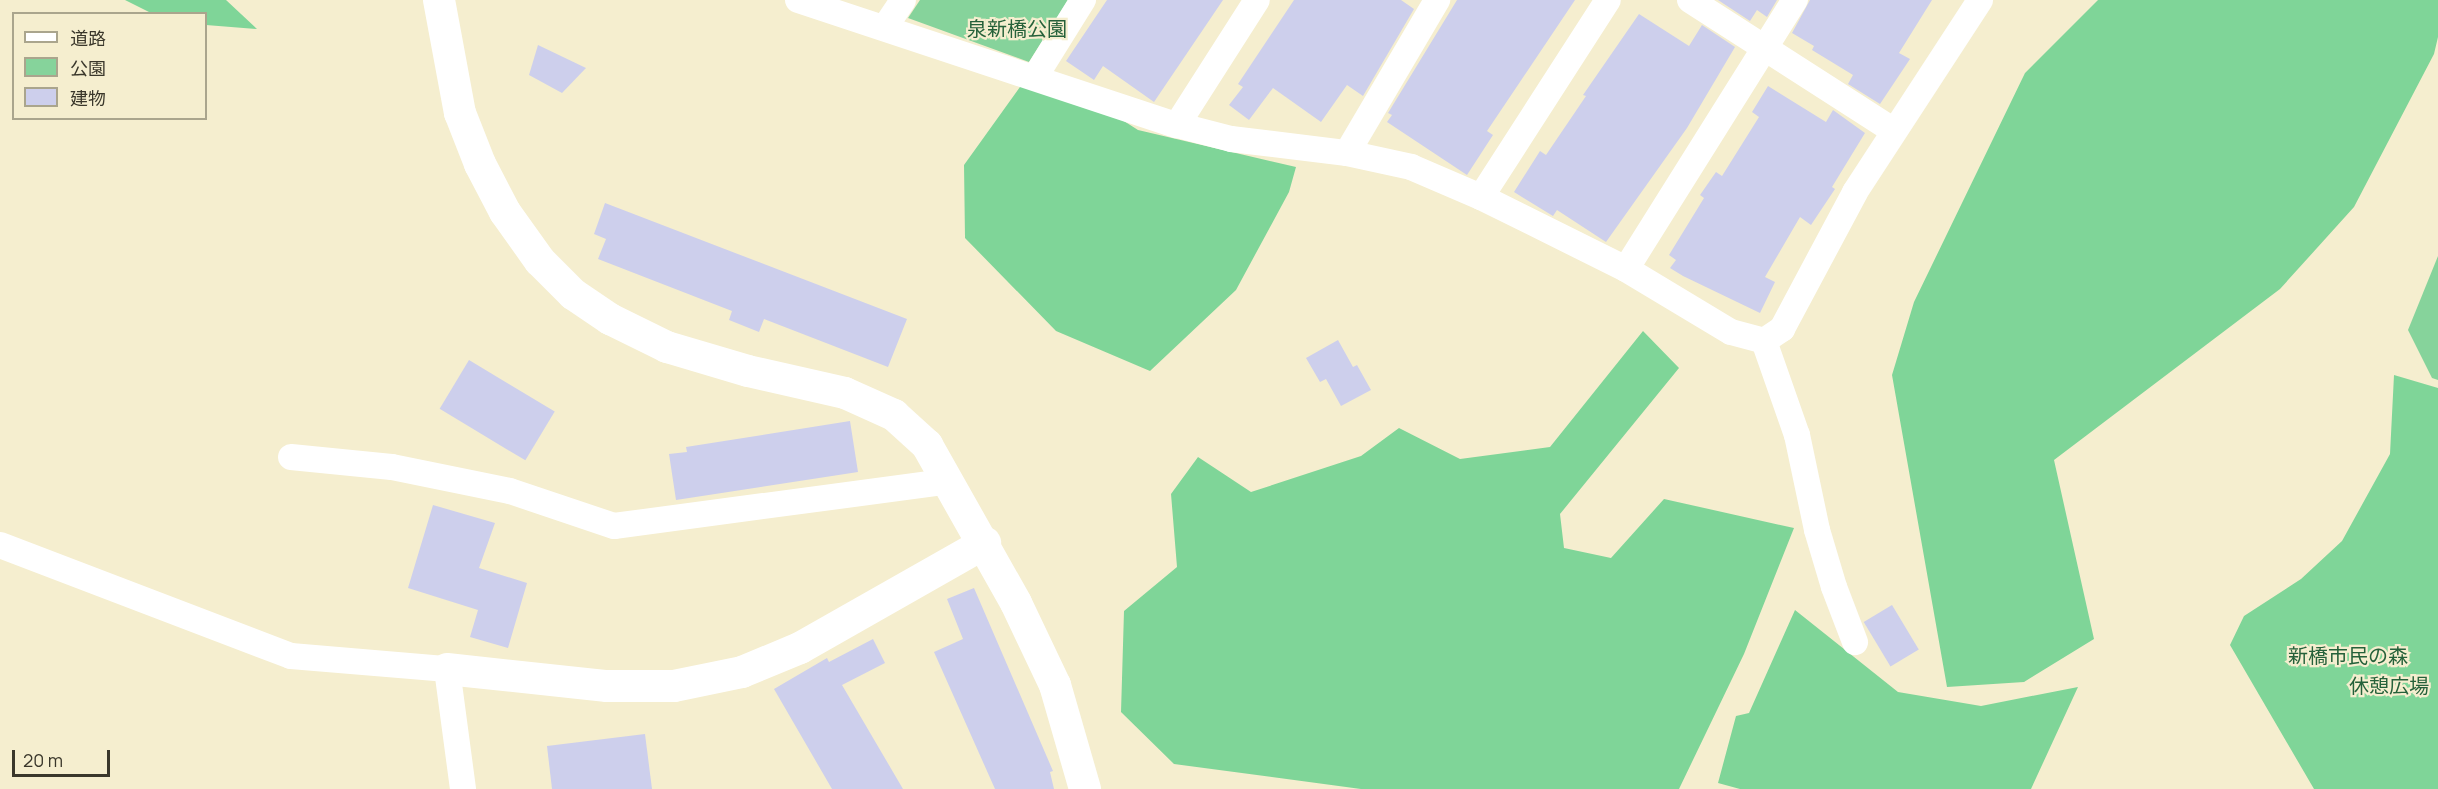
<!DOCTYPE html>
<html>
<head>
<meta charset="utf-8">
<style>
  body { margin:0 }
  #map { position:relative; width:2438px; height:789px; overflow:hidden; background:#f5eecf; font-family:Manrope,"Noto Sans JP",sans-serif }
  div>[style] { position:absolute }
  .green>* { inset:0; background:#86d39b }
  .forest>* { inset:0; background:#7fd598 }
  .building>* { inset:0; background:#cdcfec; transform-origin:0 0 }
  .minor>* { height:26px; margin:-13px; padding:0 13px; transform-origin:13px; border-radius:13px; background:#fff }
  .tertiary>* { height:32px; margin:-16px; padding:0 16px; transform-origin:16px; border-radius:16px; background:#fff }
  span { translate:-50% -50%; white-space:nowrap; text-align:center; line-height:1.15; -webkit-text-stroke:4.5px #f5eecf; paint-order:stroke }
  .park-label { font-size:20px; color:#25613a }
  .legend { position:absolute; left:12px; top:12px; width:195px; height:108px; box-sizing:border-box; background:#f5eecf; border:2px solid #aaa58d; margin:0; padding:8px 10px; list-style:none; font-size:18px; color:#3a372b }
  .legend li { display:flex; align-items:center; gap:12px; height:30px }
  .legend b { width:30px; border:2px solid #aaa58d }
  .scale { position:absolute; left:12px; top:750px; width:98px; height:27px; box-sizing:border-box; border:3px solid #3a372b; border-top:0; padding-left:8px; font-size:18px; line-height:21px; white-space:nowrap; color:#3a372b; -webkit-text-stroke:4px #f5eecf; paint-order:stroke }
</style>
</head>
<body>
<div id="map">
  <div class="green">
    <div style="clip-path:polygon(920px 0,1068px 0,1029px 62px,908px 18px)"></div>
    <div style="clip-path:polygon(2438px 256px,2438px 380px,2432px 378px,2408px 330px)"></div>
  </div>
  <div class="forest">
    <div style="clip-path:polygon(125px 0,226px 0,257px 29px,206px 25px,206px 14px,151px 13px)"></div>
    <div style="clip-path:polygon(2098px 0,2438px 0,2438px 37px,2434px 54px,2354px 207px,2280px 289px,2054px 460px,2094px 639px,2024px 682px,1947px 687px,1892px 375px,1914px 302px,2025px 73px)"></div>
    <div style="clip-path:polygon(1025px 80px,1094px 102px,1138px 130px,1296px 167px,1289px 192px,1236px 290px,1150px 371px,1056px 331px,965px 238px,964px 165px)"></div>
    <div style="clip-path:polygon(1643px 331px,1679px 368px,1560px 514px,1564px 548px,1611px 558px,1664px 499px,1794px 528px,1744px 654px,1679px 789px,1361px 789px,1174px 764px,1121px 712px,1124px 611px,1177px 567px,1171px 494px,1198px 457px,1251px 492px,1361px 456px,1399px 428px,1460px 459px,1550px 447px)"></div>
    <div style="clip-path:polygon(2394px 375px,2438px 388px,2438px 789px,2314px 789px,2230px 645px,2244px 616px,2301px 579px,2342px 541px,2390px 454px)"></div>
    <div style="clip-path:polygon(1795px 610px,1898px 692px,1981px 706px,2078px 687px,2031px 789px,1740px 789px,1718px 783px,1736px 716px,1749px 713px)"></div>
  </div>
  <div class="building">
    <div style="clip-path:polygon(1107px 0,1223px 0,1154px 102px,1103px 66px,1094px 80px,1066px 61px)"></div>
    <div style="clip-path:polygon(1294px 0,1401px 0,1414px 9px,1363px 96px,1347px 85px,1321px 122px,1273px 88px,1249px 120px,1229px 105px,1243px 87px,1238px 84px)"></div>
    <div style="clip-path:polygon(1457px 0,1575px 0,1487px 131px,1493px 135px,1467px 175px,1387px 122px,1392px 115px,1388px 113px)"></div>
    <div style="clip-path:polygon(1718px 0,1777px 0,1767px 17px,1757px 10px,1750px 21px)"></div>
    <div style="clip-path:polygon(1810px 0,1932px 0,1899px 53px,1910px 59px,1880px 104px,1848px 84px,1853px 75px,1812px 50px,1814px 46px,1792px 33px)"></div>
    <div style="clip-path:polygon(1639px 14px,1689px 46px,1702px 25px,1735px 47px,1687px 128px,1606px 242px,1557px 210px,1553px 216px,1514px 192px,1540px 151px,1546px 155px,1586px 96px,1583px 95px)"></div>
    <div style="clip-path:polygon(538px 45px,586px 68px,562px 93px,529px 75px)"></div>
    <div style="clip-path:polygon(1768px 86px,1826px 122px,1833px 110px,1865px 133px,1832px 187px,1835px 189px,1811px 225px,1800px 217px,1765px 277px,1775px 282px,1760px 313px,1683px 276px,1670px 268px,1676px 260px,1669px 255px,1704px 198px,1700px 195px,1716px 172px,1722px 176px,1759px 117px,1752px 112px)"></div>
    <div style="clip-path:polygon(605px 203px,907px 319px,888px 367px,764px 319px,759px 332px,729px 320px,732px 311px,598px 259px,606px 239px,594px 234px)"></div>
    <div style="clip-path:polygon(1338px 340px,1353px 367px,1357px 365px,1371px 390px,1341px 406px,1326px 379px,1320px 382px,1306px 358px)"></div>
    <div style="left:469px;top:360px;width:100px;height:57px;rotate:31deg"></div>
    <div style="clip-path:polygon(850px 421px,858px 472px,676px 500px,669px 454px,687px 452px,686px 447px)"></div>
    <div style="clip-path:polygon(433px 505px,495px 523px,479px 568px,527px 583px,508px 648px,470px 637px,478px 610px,408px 588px)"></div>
    <div style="clip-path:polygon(974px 588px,1053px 771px,1050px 772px,1054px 789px,995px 789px,934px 652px,963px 639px,947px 599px)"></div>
    <div style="left:1892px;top:605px;width:52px;height:33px;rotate:59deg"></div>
    <div style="clip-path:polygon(873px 639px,885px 663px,842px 685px,903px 789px,832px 789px,774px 689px,827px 658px,829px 662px)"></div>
    <div style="clip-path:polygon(645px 734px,652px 789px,552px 789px,547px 746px)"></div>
  </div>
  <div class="minor">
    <div style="left:798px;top:0;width:399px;rotate:18.3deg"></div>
    <div style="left:1177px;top:125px;width:56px;rotate:14.5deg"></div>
    <div style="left:1231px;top:139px;width:117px;rotate:6.9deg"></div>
    <div style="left:1347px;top:153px;width:66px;rotate:12.3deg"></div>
    <div style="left:1411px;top:167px;width:76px;rotate:23.2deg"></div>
    <div style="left:1481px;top:197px;width:162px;rotate:26.4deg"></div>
    <div style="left:1626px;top:269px;width:122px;rotate:31deg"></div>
    <div style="left:1731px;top:332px;width:34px;rotate:15deg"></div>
    <div style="left:1764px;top:341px;width:22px;rotate:-34deg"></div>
    <div style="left:1782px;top:329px;width:155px;rotate:-61.9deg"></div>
    <div style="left:1855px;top:192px;width:229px;rotate:-56.9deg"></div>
    <div style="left:1690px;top:0;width:242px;rotate:32.7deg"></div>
    <div style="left:885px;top:27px;width:32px;rotate:-56deg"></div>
    <div style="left:1035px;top:77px;width:91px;rotate:-58.1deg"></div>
    <div style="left:1177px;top:125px;width:148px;rotate:-57.4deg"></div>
    <div style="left:1347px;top:153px;width:178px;rotate:-59.5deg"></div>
    <div style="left:1481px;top:197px;width:234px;rotate:-57.2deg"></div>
    <div style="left:1626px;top:269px;width:318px;rotate:-57.9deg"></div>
    <div style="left:1764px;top:341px;width:100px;rotate:70.7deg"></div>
    <div style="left:1797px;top:435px;width:97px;rotate:78.1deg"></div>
    <div style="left:1817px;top:530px;width:59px;rotate:73.4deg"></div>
    <div style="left:1834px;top:587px;width:59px;rotate:69.1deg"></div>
    <div style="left:291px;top:457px;width:101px;rotate:5.7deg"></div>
    <div style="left:392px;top:467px;width:120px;rotate:11.5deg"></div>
    <div style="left:510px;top:491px;width:110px;rotate:18.6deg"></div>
    <div style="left:614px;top:526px;width:339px;rotate:-7.6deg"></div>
    <div style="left:0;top:545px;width:311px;rotate:20.9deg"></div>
    <div style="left:291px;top:656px;width:157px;rotate:4.8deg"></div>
    <div style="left:447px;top:669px;width:121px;rotate:82.4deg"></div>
  </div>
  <div class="tertiary">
    <div style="left:439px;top:0;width:115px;rotate:79.5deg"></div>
    <div style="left:460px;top:113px;width:55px;rotate:68.6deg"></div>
    <div style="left:480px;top:164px;width:54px;rotate:62.5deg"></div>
    <div style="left:505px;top:212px;width:60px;rotate:54.5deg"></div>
    <div style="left:540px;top:261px;width:47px;rotate:45deg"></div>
    <div style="left:573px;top:294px;width:45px;rotate:34deg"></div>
    <div style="left:610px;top:319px;width:64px;rotate:26.2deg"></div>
    <div style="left:667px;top:347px;width:84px;rotate:16.5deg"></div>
    <div style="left:748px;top:371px;width:99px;rotate:12.8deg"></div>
    <div style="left:845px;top:393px;width:54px;rotate:24.2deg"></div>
    <div style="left:894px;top:415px;width:45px;rotate:42.3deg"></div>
    <div style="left:927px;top:445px;width:181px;rotate:60.6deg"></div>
    <div style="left:1016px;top:603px;width:91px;rotate:64.6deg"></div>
    <div style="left:1055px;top:685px;width:108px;rotate:73.9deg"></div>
    <div style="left:447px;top:669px;width:161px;rotate:6.1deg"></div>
    <div style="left:607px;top:686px;width:67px"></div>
    <div style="left:674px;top:686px;width:69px;rotate:-11.6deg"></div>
    <div style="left:742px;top:672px;width:63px;rotate:-22.5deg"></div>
    <div style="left:800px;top:648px;width:213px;rotate:-29.6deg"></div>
  </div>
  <div class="park-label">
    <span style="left:1017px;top:28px">泉新橋公園</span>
    <span style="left:2348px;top:655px">新橋市民の森</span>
    <span style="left:2389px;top:685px">休憩広場</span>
  </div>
  <ul class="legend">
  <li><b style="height:8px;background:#fff"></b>道路</li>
  <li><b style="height:16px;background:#86d39b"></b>公園</li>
  <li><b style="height:16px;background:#cdcfec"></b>建物</li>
  </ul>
  <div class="scale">20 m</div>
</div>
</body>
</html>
